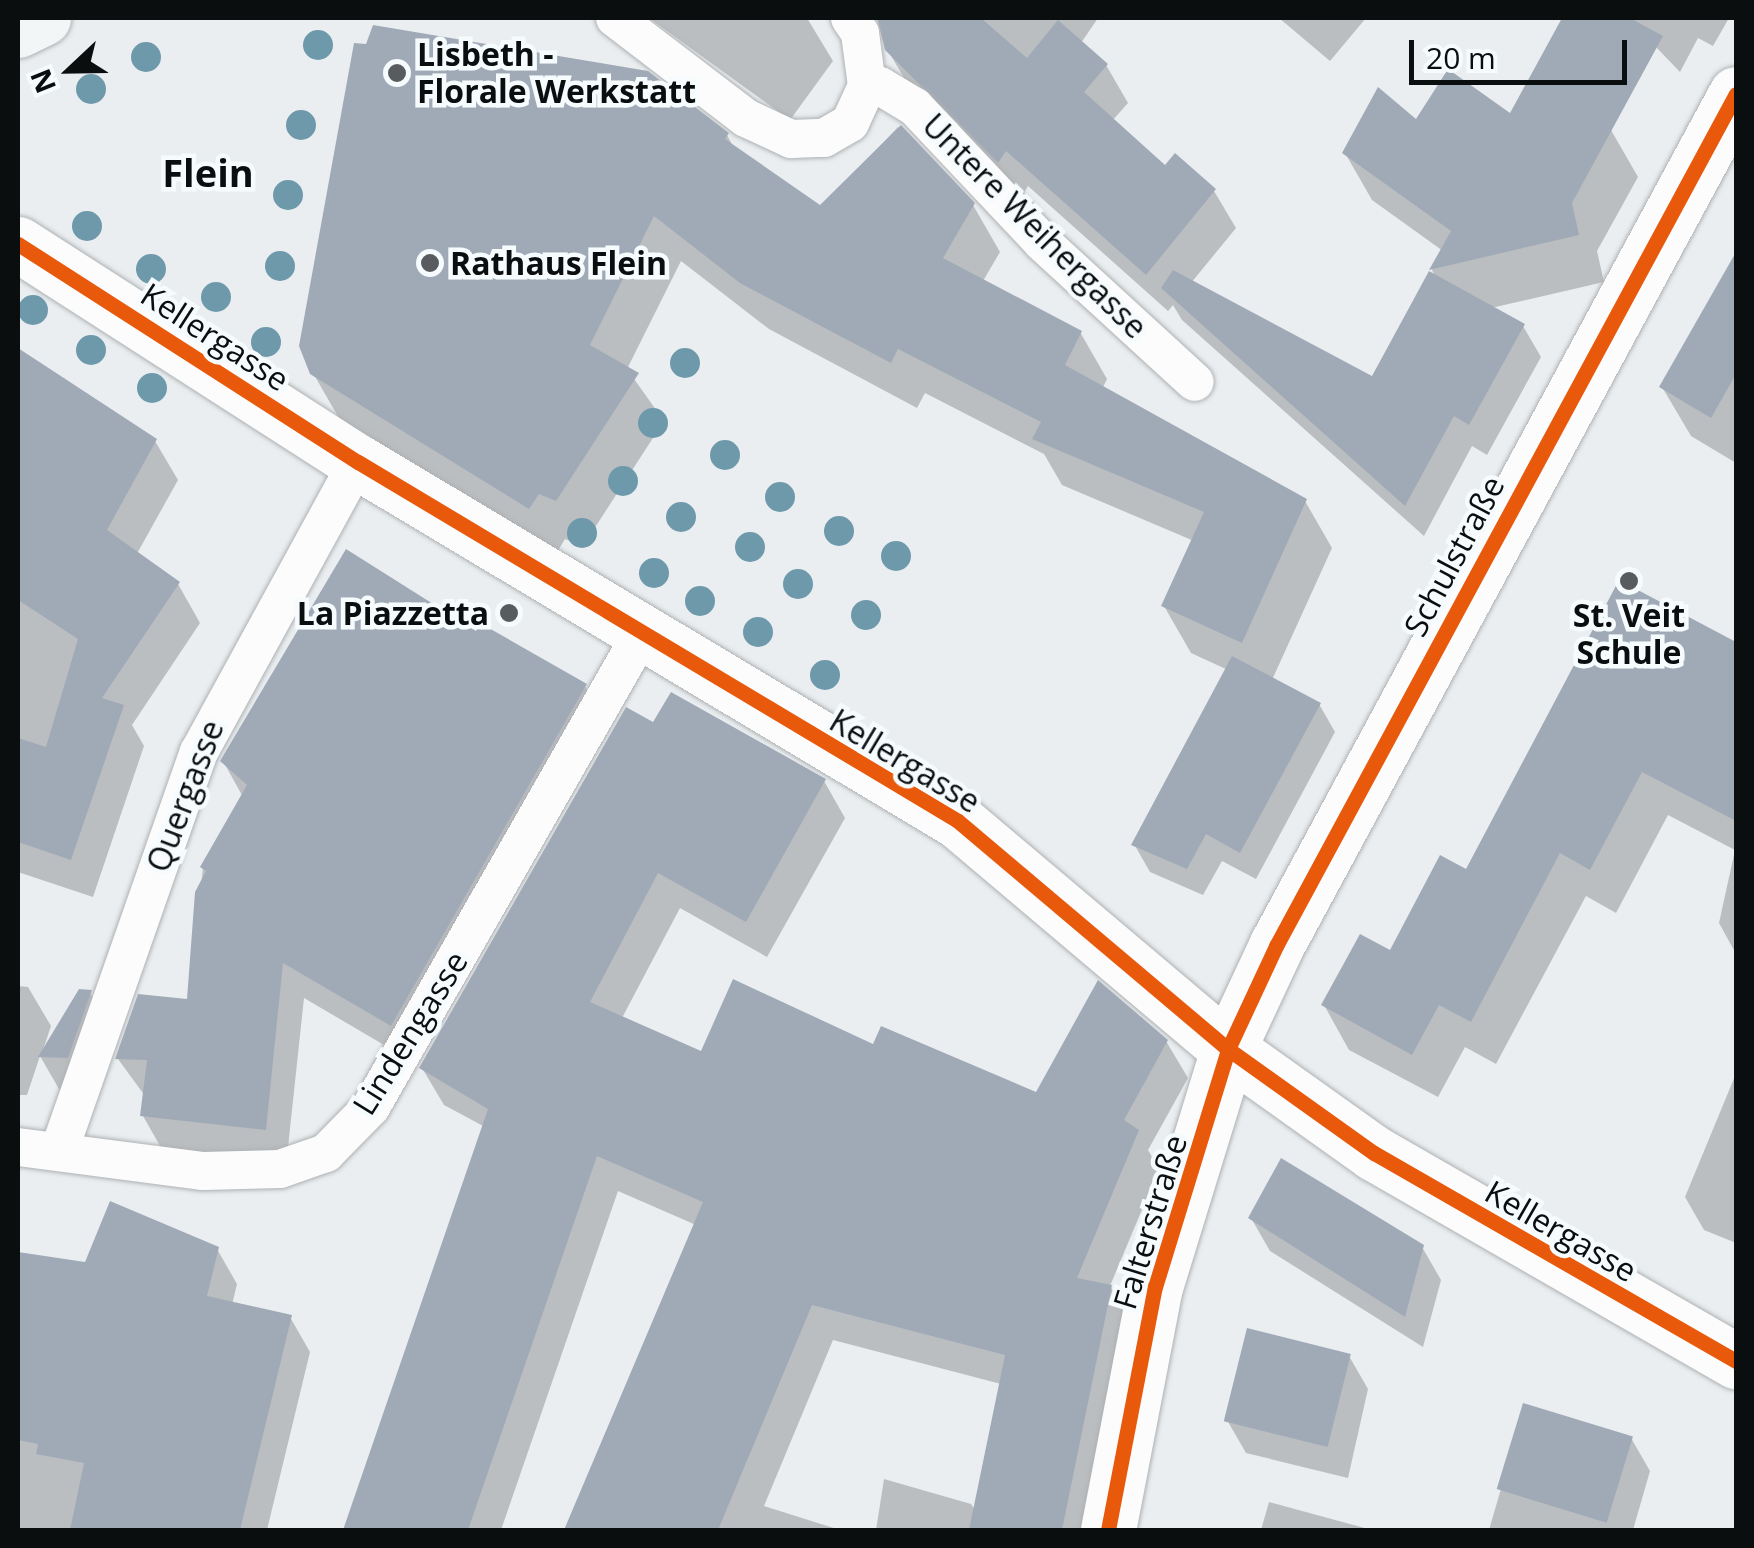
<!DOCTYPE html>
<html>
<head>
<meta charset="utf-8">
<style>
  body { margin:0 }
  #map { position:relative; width:1754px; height:1548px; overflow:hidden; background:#eaeef0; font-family:"Open Sans",sans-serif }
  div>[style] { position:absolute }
  .shadow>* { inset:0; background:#0003 }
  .building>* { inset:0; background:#a0aab7; transform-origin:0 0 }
  .roads { filter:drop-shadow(0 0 2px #aeb1b3) drop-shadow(0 0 2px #aeb1b3) }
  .service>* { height:38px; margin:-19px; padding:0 19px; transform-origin:19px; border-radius:19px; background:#fcfcfd }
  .minor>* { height:55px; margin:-27.5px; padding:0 27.5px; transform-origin:27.5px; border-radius:27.5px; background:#fcfcfd }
  .secondary>* { height:55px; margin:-27.5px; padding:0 27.5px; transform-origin:27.5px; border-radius:27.5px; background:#f2f6f7 }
  .cycleway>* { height:15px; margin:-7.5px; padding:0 7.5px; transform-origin:7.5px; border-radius:7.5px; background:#e8590c }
  .trees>* { width:30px; height:30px; margin:-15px; border-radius:50%; background:#6d99ab }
  .dots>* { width:28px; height:28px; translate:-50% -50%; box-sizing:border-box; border:5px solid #f6fbfe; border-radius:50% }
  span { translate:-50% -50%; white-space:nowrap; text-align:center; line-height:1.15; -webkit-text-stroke:9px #f6fbfe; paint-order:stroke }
  .poi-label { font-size:32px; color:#0b0e0f; font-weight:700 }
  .left { translate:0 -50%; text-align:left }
  .right { translate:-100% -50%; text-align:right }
  .street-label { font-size:32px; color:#0b0e0f }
  .quarter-label { font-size:38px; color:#0b0e0f; font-weight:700 }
  .frame { position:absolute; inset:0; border:20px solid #0b0e0f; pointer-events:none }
  .north { position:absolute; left:20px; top:20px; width:100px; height:100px; -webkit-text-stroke:8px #f6fbfe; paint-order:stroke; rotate:248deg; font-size:28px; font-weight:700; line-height:40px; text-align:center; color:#0b0e0f }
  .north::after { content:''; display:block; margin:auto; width:35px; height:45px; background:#0b0e0f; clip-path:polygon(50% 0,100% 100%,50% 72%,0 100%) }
  .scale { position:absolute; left:1409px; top:40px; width:218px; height:45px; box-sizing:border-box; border:5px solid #0b0e0f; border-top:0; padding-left:12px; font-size:30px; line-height:35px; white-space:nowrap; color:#0b0e0f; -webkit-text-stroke:8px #f6fbfe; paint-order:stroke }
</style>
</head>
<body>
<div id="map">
  <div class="shadow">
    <div style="clip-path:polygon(649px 18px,807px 18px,833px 61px,790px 120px)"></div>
    <div style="clip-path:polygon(894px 18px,1098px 18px,1081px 43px,1106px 65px,1128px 103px,1112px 121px,1165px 168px,1214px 191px,1236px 228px,1191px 283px,1373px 379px,1436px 278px,1432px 270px,1443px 251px,1372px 200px,1345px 153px,1416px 122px,1511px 116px,1611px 130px,1638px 177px,1597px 251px,1604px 282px,1491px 308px,1523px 326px,1541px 357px,1487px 455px,1472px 446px,1424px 536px,1182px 320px,1173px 305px,1168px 311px,1028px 186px,1021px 198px,910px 88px,887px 49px,884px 28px)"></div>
    <div style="clip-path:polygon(1279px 18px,1366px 18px,1330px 61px)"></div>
    <div style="clip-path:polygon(1628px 18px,1729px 18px,1713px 46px,1698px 38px,1680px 72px)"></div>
    <div style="clip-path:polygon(898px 127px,973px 205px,1000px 252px,983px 281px,1080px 332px,1107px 379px,1102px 389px,1305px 501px,1332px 548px,1272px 680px,1319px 704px,1335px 732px,1256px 879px,1222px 861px,1203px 895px,1150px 872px,1134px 844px,1228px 670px,1191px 653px,1164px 606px,1194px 541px,1062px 485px,1044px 454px,925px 393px,917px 408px,769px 329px,681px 261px,627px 369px,664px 421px,583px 546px,565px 539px,556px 554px,340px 420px,313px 373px,727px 135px,735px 150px,821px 208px)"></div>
    <div style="clip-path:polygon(1709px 305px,1736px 320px,1736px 463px,1691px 436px,1662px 387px)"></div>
    <div style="clip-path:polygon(18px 351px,155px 441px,178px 480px,134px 559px,178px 584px,200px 623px,132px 725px,144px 746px,93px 897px,18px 872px)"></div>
    <div style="clip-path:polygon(477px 634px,585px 686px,606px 723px,413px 1062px,304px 998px,286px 1166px,164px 1153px,143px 1116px,145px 1096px,118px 1059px,189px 1002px,203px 867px,243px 797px,223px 761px)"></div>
    <div style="clip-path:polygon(1721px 637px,1736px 663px,1736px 701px,1711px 751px,1736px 765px,1736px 954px,1719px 923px,1735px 850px,1668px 815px,1616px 913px,1586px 896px,1496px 1064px,1465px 1047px,1438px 1097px,1349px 1050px,1324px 1005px,1391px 954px,1467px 873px)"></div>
    <div style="clip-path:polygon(654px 725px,824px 781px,845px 818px,767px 957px,680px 908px,622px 1018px,702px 1054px,874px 1048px,1037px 1095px,1166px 1041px,1188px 1078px,1148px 1150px,1159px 1169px,1110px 1286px,1132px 1324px,1090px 1530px,876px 1530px,884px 1479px,971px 1504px,976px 1511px,1001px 1384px,833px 1340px,764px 1506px,840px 1530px,596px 1530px,579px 1502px,696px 1225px,618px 1191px,501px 1530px,346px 1530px,485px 1127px,444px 1105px,422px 1068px)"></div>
    <div style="clip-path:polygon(18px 986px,28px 987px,51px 1026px,43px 1050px,90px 993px,117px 1039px,67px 1103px,40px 1056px,27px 1095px,18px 1095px)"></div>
    <div style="clip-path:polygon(1735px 1076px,1736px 1077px,1736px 1243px,1704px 1230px,1685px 1197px)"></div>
    <div style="clip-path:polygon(1251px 1218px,1422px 1247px,1441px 1280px,1423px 1347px,1270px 1251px)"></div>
    <div style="clip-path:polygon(217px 1249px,237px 1284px,232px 1305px,290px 1317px,310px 1352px,267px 1530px,18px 1530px,18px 1254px,87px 1265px)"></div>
    <div style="clip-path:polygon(1349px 1356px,1368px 1389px,1348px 1478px,1246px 1453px,1227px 1420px)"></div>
    <div style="clip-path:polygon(1525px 1406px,1631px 1438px,1650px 1471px,1633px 1530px,1489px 1530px)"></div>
    <div style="clip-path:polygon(1269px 1502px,1372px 1530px,1261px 1530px)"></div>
  </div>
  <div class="building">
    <div style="clip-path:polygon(877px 18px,981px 18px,1027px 58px,1058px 20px,1108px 64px,1084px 92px,1165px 165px,1175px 153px,1216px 189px,1146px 275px,1006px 151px,998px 163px,885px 50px)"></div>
    <div style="clip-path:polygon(1562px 18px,1630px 18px,1663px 36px,1572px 203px,1579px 235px,1429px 270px,1451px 231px,1342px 153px,1378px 87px,1416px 119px,1448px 69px,1510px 113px)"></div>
    <div style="clip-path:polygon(373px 25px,648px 71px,729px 133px,725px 139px,820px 205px,901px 125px,975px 203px,943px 258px,1082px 331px,1065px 365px,1307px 499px,1242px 643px,1161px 606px,1204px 512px,1032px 439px,1041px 422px,898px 349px,891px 363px,740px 283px,654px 216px,590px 345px,639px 373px,556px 501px,539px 494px,529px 509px,310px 374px,299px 346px,354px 43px,366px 44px)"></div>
    <div style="clip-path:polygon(1736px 252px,1736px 374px,1711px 418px,1659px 387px)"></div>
    <div style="clip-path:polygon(1173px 270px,1372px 376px,1429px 271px,1525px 324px,1469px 425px,1454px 416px,1405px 506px,1161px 288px)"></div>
    <div style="clip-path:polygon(18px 348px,157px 439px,107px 530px,180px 582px,102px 698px,124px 705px,71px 860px,18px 842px,18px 738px,46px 747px,78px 639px,18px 600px)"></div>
    <div style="clip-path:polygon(346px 549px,476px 631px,480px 623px,587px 684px,391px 1026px,283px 963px,266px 1130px,140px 1116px,147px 1060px,115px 1059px,138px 994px,187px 999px,195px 892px,206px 871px,200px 867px,247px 785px,220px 761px)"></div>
    <div style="clip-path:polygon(1619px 580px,1736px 642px,1736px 821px,1642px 772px,1590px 870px,1560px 853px,1471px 1022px,1439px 1005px,1412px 1055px,1321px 1005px,1360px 934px,1390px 950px,1440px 855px,1466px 869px)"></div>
    <div style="clip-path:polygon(1232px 656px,1321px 703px,1240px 853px,1206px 834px,1187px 869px,1131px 845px)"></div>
    <div style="clip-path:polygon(671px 692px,826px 779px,746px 922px,658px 873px,590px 1002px,701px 1051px,733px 979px,873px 1044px,881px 1026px,1036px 1092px,1098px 980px,1168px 1040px,1124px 1120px,1139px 1130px,1077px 1278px,1112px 1285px,1062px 1530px,969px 1530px,1005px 1355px,812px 1305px,718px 1530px,564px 1530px,703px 1202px,597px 1156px,468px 1530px,343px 1530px,488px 1109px,419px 1068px,626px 707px,653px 722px)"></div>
    <div style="clip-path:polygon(79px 989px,92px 990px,68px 1058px,38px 1057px)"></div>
    <div style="clip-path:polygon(1281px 1158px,1424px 1245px,1405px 1317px,1248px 1218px)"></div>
    <div style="clip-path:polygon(110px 1201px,219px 1247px,207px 1296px,292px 1315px,240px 1530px,70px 1530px,84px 1463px,36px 1454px,38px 1444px,18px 1440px,18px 1252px,85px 1262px)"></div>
    <div style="left:1247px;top:1328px;width:107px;height:96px;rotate:14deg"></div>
    <div style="left:1523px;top:1403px;width:115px;height:90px;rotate:17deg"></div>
  </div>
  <div class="roads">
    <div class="service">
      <div style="left:615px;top:18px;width:165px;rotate:37.4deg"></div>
      <div style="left:746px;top:118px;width:50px;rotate:25deg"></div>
      <div style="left:791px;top:139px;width:33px;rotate:-2deg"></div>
      <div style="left:824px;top:138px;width:30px;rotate:-30deg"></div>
      <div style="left:850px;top:123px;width:41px;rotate:-65.3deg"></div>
      <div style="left:867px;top:86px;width:53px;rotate:-97.5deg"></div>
      <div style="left:860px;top:33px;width:18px;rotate:-124deg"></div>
      <div style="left:867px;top:86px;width:13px"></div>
      <div style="left:880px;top:86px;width:41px;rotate:31deg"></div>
      <div style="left:915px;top:107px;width:185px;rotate:46.7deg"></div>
      <div style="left:1042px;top:242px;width:207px;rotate:42.5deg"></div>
      <div style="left:18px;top:1147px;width:187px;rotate:7.4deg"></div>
      <div style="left:203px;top:1171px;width:77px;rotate:-1.5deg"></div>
      <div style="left:280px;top:1169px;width:49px;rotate:-19.2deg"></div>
      <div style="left:326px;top:1153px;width:64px;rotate:-45.6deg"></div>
      <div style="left:371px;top:1107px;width:544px;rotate:-60.23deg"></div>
      <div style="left:59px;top:1151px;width:423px;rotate:-70.7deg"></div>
      <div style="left:199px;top:752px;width:331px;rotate:-61.3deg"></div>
    </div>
    <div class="minor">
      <div style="left:18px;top:244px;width:404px;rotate:32.7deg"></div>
      <div style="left:358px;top:462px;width:699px;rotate:30.89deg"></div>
      <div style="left:958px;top:821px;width:353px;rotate:40.2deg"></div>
      <div style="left:1228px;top:1049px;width:179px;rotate:35.5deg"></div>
      <div style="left:1374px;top:1153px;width:418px;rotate:29.9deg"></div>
      <div style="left:1108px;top:1530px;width:248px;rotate:-79.1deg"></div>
      <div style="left:1155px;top:1287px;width:249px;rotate:-72.9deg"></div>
      <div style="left:1228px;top:1049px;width:114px;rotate:-65deg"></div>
      <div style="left:1276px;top:946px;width:968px;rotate:-61.64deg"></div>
    </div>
    <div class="secondary">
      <div style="left:18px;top:30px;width:28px;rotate:-26deg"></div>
    </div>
  </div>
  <div class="cycleway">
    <div style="left:18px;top:244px;width:404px;rotate:32.7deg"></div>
    <div style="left:358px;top:462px;width:699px;rotate:30.89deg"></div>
    <div style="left:958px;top:821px;width:353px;rotate:40.2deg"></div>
    <div style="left:1228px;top:1049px;width:179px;rotate:35.5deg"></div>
    <div style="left:1374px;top:1153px;width:418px;rotate:29.9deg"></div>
    <div style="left:1108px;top:1530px;width:248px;rotate:-79.1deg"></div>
    <div style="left:1155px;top:1287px;width:249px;rotate:-72.9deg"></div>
    <div style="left:1228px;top:1049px;width:114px;rotate:-65deg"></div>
    <div style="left:1276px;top:946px;width:968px;rotate:-61.64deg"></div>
  </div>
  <div class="trees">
    <div style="left:318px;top:45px"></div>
    <div style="left:146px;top:57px"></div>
    <div style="left:91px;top:89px"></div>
    <div style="left:301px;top:125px"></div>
    <div style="left:288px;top:195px"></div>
    <div style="left:87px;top:226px"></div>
    <div style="left:280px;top:266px"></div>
    <div style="left:151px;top:269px"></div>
    <div style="left:216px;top:297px"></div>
    <div style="left:33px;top:310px"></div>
    <div style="left:266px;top:342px"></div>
    <div style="left:91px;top:350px"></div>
    <div style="left:685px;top:363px"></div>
    <div style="left:152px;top:388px"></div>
    <div style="left:653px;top:423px"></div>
    <div style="left:725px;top:455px"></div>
    <div style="left:623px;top:481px"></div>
    <div style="left:780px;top:497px"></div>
    <div style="left:681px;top:517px"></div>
    <div style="left:839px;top:531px"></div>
    <div style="left:582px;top:533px"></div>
    <div style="left:750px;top:547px"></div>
    <div style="left:896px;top:556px"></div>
    <div style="left:654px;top:573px"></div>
    <div style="left:798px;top:584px"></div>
    <div style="left:700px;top:601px"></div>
    <div style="left:866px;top:615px"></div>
    <div style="left:758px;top:632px"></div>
    <div style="left:825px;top:675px"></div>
  </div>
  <div class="dots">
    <div style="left:397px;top:73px;background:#595c5e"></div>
    <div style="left:430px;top:263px;background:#595c5e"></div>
    <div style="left:1629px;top:581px;background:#595c5e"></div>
    <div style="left:509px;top:613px;background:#595c5e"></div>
  </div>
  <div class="poi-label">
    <span class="left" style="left:417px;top:73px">Lisbeth -<br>Florale Werkstatt</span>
    <span class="left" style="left:450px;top:263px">Rathaus Flein</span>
    <span class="right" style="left:489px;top:613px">La Piazzetta</span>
    <span style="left:1629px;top:634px">St. Veit<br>Schule</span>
  </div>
  <div class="street-label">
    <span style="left:1035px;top:226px;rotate:45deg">Untere Weihergasse</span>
    <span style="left:215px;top:337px;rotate:33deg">Kellergasse</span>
    <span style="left:1454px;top:556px;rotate:-62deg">Schulstraße</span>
    <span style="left:905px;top:761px;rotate:31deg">Kellergasse</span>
    <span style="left:185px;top:796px;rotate:-69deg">Quergasse</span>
    <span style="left:410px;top:1033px;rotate:-58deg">Lindengasse</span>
    <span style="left:1150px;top:1222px;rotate:-73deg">Falterstraße</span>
    <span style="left:1561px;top:1231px;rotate:30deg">Kellergasse</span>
  </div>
  <div class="quarter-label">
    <span style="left:208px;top:173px">Flein</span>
  </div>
  <div class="frame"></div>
  <div class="north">N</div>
  <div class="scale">20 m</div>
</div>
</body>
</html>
